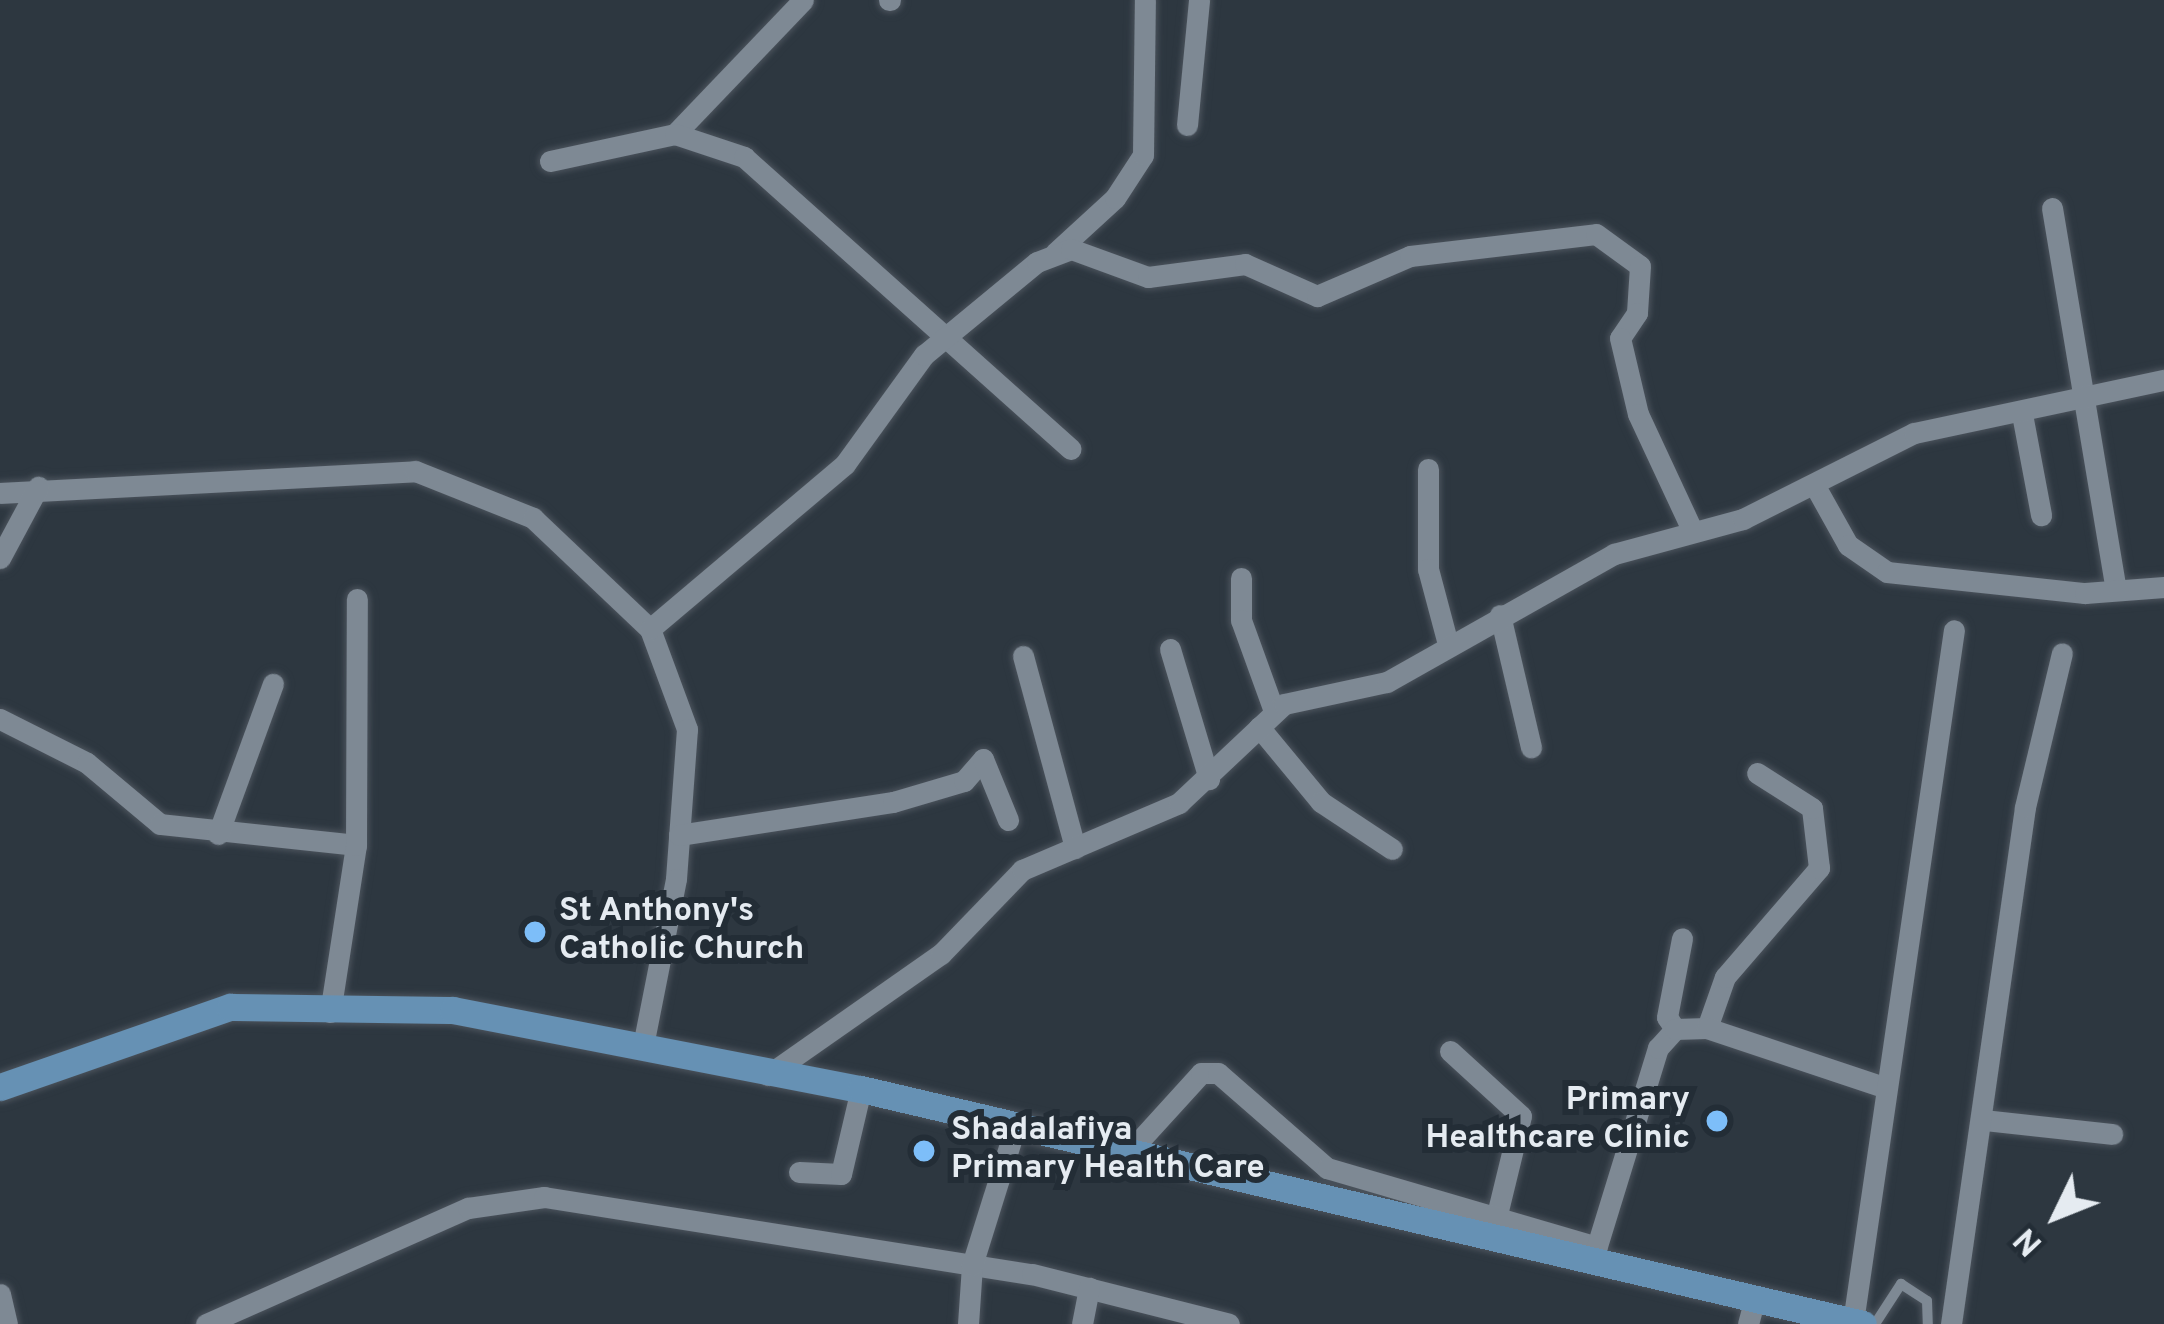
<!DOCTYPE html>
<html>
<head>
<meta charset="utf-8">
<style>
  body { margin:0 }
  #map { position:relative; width:2164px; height:1324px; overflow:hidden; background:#2d3740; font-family:Overpass,sans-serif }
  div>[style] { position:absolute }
  .roads { filter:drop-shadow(0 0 3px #4b535c) drop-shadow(0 0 3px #4b535c) }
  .lane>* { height:10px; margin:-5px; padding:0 5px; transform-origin:5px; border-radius:5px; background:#7e8994 }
  .street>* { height:21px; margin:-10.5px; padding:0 10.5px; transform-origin:10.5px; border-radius:10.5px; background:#7e8994 }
  .secondary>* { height:27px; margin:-13.5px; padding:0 13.5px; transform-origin:13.5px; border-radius:13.5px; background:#6691b4 }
  .dots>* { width:33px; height:33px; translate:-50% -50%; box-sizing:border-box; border:6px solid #232d36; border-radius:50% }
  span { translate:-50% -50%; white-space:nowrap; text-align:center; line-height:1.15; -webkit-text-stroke:12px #232d36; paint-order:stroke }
  .poi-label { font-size:33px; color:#e5ebf1; font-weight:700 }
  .left { translate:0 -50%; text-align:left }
  .right { translate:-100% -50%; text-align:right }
  .north { position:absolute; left:1996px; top:1156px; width:120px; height:120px; -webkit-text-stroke:9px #232d36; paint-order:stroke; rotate:227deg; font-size:33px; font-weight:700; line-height:48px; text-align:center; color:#e5ebf1 }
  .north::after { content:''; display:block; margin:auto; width:42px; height:54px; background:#e5ebf1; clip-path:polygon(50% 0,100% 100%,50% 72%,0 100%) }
</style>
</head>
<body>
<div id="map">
  <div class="roads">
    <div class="lane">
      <div style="left:1875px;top:1324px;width:48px;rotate:-57deg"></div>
      <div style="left:1901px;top:1284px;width:31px;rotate:33deg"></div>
      <div style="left:1927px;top:1301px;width:23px;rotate:88deg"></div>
    </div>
    <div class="street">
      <div style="left:889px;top:0;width:1px"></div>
      <div style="left:1187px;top:125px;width:126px;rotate:-84.5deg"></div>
      <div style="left:675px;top:134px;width:185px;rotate:-46.3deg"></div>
      <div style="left:550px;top:161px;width:128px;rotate:-12.2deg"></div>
      <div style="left:675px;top:134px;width:73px;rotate:18.4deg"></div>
      <div style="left:744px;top:157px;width:438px;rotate:41.8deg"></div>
      <div style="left:2052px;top:208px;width:387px;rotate:80.5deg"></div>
      <div style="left:1055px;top:253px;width:81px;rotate:-42.5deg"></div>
      <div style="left:1115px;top:198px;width:51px;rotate:-56.9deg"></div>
      <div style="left:1143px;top:155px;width:155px;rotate:-89.3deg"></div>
      <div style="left:2022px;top:414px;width:103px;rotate:79.3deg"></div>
      <div style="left:1428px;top:469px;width:100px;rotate:90deg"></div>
      <div style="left:1428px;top:569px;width:78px;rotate:75.1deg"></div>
      <div style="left:1815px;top:486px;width:68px;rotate:60.8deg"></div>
      <div style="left:1848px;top:545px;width:47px;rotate:34.7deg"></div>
      <div style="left:1887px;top:572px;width:199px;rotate:6.1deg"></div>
      <div style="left:2085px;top:593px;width:79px;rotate:-4.3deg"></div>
      <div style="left:0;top:493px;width:416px;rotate:-3deg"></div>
      <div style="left:415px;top:471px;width:127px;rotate:21.7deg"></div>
      <div style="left:533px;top:518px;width:161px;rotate:43.5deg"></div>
      <div style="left:650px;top:629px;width:107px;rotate:69.7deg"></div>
      <div style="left:687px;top:729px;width:150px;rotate:94.2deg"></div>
      <div style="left:676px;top:879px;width:169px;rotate:101.2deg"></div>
      <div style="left:0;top:558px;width:81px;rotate:-61.8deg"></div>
      <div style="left:1241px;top:578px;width:42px;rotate:90deg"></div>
      <div style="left:1241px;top:620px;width:97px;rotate:70.1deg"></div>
      <div style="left:1500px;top:615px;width:136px;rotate:76.8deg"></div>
      <div style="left:650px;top:629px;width:255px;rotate:-40.2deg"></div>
      <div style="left:845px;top:464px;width:135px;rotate:-54.1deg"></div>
      <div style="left:924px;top:355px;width:146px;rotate:-39.5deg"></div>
      <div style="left:1037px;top:262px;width:36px;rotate:-21deg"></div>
      <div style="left:1071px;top:249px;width:82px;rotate:20deg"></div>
      <div style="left:1148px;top:277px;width:98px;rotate:-7.6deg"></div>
      <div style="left:1245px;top:264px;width:79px;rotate:24deg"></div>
      <div style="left:1317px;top:296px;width:101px;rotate:-23.3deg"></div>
      <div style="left:1410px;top:256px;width:187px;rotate:-6.7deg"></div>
      <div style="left:1596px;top:234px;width:54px;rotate:36deg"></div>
      <div style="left:1640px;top:266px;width:47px;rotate:93.7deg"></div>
      <div style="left:1637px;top:313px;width:30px;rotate:124deg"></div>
      <div style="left:1620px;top:338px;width:78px;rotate:76.7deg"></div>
      <div style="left:1638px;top:414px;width:130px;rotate:65deg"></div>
      <div style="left:1170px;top:649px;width:136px;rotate:73.3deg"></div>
      <div style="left:1023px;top:656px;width:199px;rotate:74.8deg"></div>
      <div style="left:0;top:719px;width:97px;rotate:26.8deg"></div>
      <div style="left:87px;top:763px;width:95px;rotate:39.9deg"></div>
      <div style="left:160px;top:824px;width:197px;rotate:6.1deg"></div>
      <div style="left:356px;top:845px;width:169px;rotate:98.8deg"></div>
      <div style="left:1259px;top:727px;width:97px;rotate:50.4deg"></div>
      <div style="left:1321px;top:802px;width:85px;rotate:33.5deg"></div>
      <div style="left:218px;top:834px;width:160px;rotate:-69.9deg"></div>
      <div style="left:679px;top:835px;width:217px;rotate:-8.8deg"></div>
      <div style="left:893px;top:802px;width:74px;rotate:-16.5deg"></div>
      <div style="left:964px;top:781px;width:29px;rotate:-49deg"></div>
      <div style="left:983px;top:759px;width:66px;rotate:67.7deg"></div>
      <div style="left:356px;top:845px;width:246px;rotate:-89.8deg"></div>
      <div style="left:1707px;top:1028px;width:54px;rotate:-70.6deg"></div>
      <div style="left:1725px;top:977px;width:144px;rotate:-49.2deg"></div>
      <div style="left:1819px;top:868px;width:60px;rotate:-96.7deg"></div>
      <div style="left:1812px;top:808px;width:65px;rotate:-147.5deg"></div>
      <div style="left:1675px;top:1029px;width:14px;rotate:-124deg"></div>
      <div style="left:1667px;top:1017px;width:80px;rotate:-79.2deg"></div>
      <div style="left:1450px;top:1051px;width:96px;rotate:42.5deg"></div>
      <div style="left:1521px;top:1116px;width:118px;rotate:103.7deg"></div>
      <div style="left:768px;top:1075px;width:211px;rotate:-35deg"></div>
      <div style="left:941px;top:954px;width:117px;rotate:-46deg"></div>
      <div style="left:1022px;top:870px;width:171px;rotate:-23.1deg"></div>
      <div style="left:1179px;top:803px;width:144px;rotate:-43.3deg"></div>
      <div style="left:1284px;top:704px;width:105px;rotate:-12.1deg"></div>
      <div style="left:1387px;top:682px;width:261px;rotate:-29.4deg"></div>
      <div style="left:1614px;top:554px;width:134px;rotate:-15.2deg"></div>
      <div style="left:1743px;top:519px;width:191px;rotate:-26.7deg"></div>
      <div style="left:1914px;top:433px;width:256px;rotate:-12deg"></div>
      <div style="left:1984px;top:1120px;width:129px;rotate:6.2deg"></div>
      <div style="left:1131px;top:1150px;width:104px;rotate:-47.7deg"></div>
      <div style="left:1201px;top:1073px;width:17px"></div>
      <div style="left:1218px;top:1073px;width:145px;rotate:41.1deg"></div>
      <div style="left:1327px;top:1168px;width:281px;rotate:16.3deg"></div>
      <div style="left:799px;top:1172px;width:42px;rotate:2.7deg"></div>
      <div style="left:841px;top:1174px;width:87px;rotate:-76.8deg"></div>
      <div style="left:1593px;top:1259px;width:221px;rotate:-72.9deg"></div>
      <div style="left:1658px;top:1048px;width:25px;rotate:-48deg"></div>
      <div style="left:1675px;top:1029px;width:32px;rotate:-2deg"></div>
      <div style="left:1707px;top:1028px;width:182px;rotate:18.5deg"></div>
      <div style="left:0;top:1294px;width:31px;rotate:77deg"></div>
      <div style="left:1853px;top:1322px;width:699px;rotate:-81.7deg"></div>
      <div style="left:206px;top:1324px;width:287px;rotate:-23.9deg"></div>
      <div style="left:468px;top:1208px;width:77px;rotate:-8.2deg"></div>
      <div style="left:544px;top:1197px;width:494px;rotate:9deg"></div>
      <div style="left:1032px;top:1274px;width:203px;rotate:14.2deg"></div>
      <div style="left:968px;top:1324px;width:59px;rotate:-86.1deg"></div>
      <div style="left:972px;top:1265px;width:147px;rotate:-72.6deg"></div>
      <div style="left:1082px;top:1324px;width:37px;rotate:-79deg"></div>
      <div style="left:1748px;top:1324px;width:23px;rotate:-75deg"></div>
      <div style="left:1951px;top:1324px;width:522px;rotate:-81.85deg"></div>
      <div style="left:2025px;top:807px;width:158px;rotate:-76.5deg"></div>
    </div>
    <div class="secondary">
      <div style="left:0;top:1087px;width:244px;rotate:-19.2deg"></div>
      <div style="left:230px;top:1007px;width:223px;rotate:0.8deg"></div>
      <div style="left:453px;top:1010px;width:416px;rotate:11deg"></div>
      <div style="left:861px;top:1089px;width:1029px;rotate:13.2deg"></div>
    </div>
  </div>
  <div class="dots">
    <div style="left:535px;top:932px;background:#7dbef9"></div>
    <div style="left:1717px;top:1121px;background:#7dbef9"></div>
    <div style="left:924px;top:1151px;background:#7dbef9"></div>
  </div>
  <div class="poi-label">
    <span class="left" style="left:559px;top:932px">St Anthony's<br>Catholic Church</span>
    <span class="right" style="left:1690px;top:1121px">Primary<br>Healthcare Clinic</span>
    <span class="left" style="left:951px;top:1151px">Shadalafiya<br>Primary Health Care</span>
  </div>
  <div class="north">N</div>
</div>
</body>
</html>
